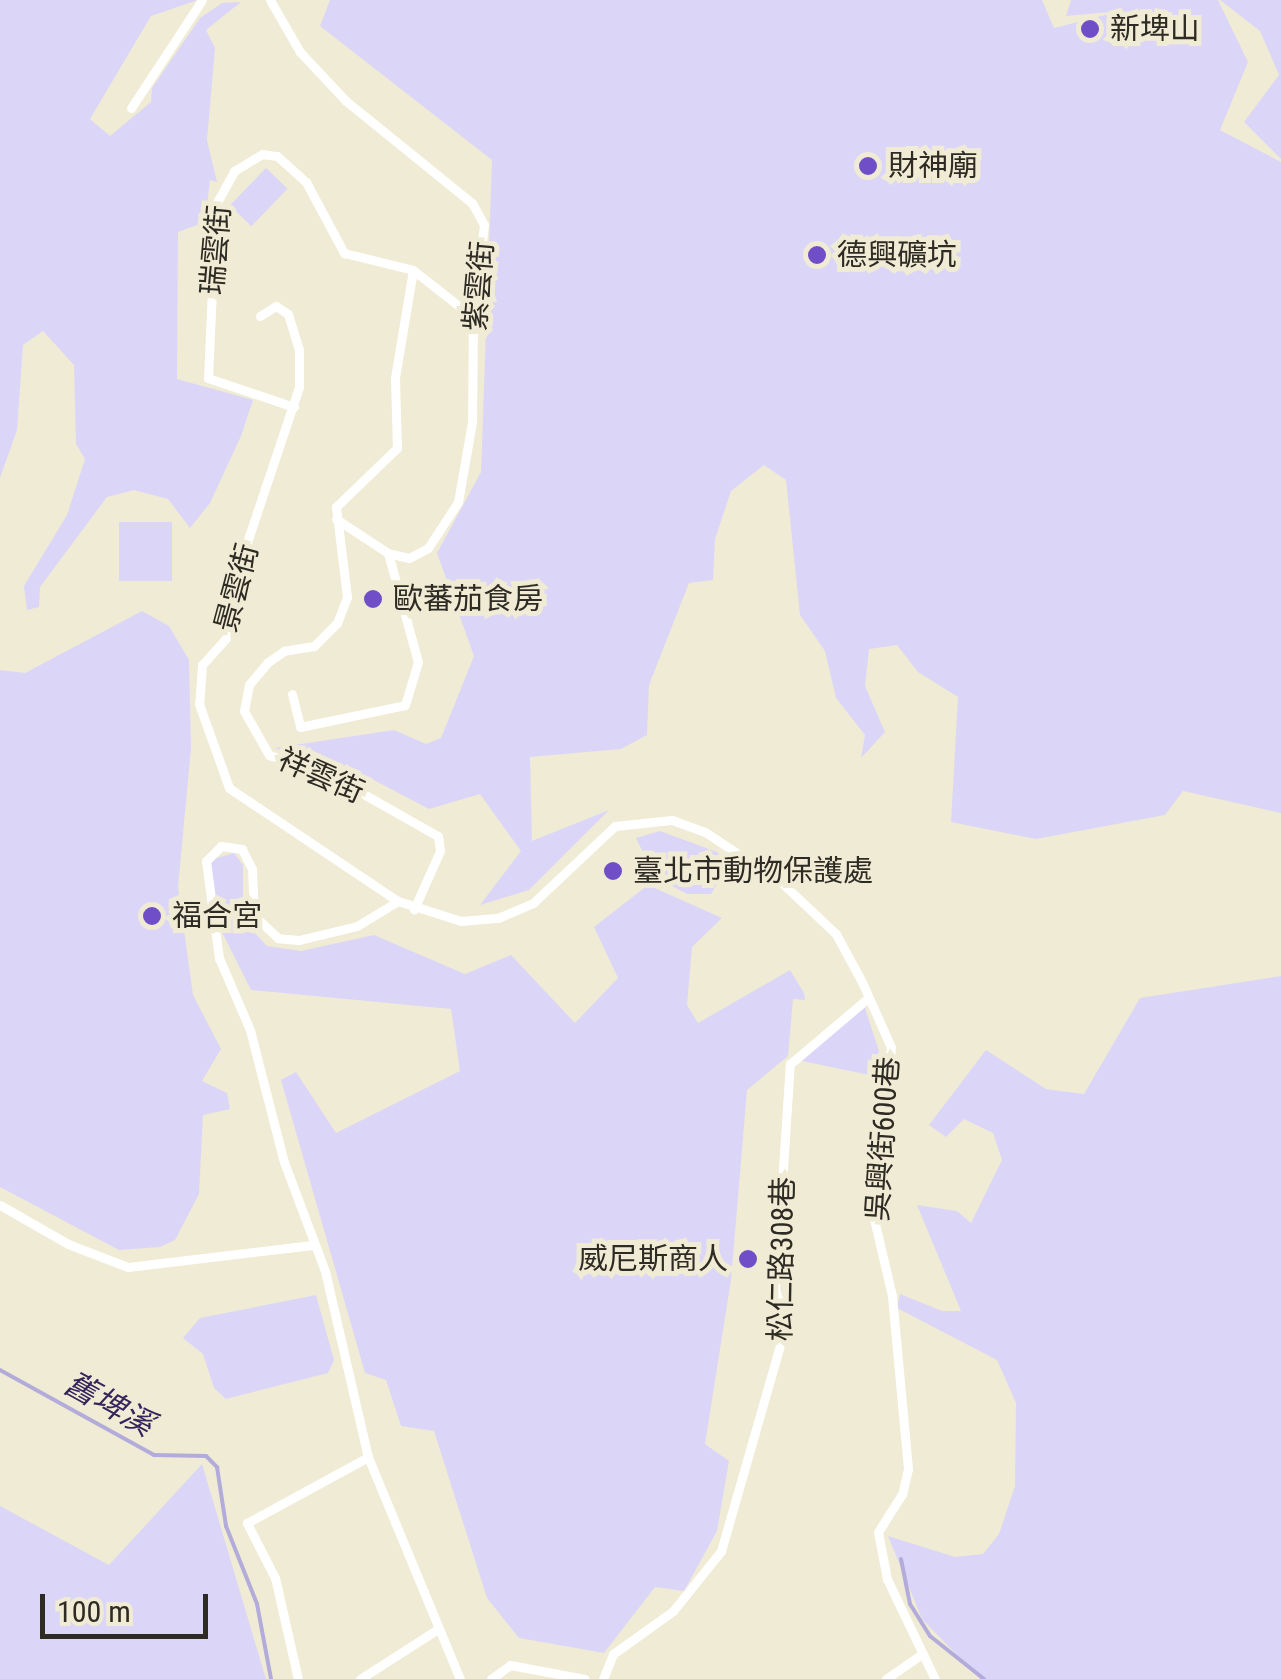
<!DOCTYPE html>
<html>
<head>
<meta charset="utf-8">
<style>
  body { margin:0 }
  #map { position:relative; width:1281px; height:1679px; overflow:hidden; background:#f0ebd4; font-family:"Roboto Condensed","Noto Sans TC",sans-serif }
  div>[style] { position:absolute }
  .green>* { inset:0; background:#dbd6f8; transform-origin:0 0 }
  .stream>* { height:4px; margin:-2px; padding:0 2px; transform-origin:2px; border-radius:2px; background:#b3acda }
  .minor>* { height:9px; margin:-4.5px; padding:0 4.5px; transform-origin:4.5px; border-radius:4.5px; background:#fff }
  .dots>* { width:28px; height:28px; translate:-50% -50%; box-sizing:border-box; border:5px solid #f0ebd4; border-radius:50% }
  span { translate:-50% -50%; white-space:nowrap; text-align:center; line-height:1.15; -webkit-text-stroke:10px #f0ebd4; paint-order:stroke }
  .poi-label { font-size:30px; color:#2d2b23 }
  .left { translate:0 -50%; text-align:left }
  .right { translate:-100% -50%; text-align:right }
  .street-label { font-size:30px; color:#2d2b23 }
  .water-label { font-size:32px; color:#34255d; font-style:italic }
  .scale { position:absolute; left:40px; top:1594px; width:168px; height:45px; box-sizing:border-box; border:5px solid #2d2b23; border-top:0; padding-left:12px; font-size:30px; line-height:35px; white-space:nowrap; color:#2d2b23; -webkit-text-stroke:8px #f0ebd4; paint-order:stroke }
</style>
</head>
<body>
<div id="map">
  <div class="green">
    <div style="clip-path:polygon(0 0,198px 0,151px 16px,90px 119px,110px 136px,151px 102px,152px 88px,200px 18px,222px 3px,241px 2px,206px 30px,215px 48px,207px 140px,217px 182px,210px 180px,205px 222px,178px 232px,177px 379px,253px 400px,241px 436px,210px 503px,190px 528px,168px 499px,134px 490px,107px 497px,40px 587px,39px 607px,27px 610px,24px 586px,67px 515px,85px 459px,76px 444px,74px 365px,43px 331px,23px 345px,17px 430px,0 478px)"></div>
    <div style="clip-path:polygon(330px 0,1042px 0,1054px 28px,1121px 11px,1066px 16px,1071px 0,1218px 0,1248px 62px,1220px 130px,1281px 162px,1281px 813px,1183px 791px,1165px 815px,1036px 839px,951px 822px,958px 697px,918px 672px,897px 645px,869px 649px,865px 686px,885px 732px,861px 758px,865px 735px,836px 698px,825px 651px,800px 615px,786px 480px,764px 465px,731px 491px,715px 539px,713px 580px,689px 583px,649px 685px,647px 735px,621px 749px,530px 757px,532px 841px,609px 810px,529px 890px,480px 905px,521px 851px,480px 794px,429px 809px,349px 767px,274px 748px,394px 730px,426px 744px,441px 738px,474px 656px,437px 553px,481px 472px,492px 160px,320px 26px)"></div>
    <div style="clip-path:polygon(1220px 0,1281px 0,1281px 159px,1244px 122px,1279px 75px,1260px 31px)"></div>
    <div style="left:266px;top:168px;width:30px;height:52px;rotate:44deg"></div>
    <div style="left:119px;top:522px;width:53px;height:59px"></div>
    <div style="clip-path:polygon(142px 611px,169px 626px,189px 660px,191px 748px,178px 887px,193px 995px,221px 1049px,202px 1081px,227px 1093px,230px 1109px,203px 1115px,199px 1194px,175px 1240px,160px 1247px,119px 1250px,0 1187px,0 670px,25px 673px)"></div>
    <div style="clip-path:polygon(660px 831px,733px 858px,711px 894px,687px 894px,655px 877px,636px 838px)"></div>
    <div style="clip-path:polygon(234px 853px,243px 865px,243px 920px,267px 946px,301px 951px,374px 935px,465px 974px,511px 955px,575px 1023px,618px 978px,594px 927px,648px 885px,722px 918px,692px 947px,687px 1005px,698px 1023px,790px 970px,804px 993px,805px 1000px,793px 999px,788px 1056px,747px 1090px,731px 1280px,705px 1444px,729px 1461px,717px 1531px,684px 1591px,655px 1587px,604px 1653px,519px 1638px,487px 1598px,434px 1431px,401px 1426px,386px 1380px,365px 1373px,281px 1080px,296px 1072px,336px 1133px,460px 1071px,451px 1009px,251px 990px,215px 918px,210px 860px)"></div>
    <div style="clip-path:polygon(1281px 976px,1281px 1679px,980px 1679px,922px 1619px,888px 1536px,955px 1557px,983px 1554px,999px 1534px,1015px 1486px,1016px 1403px,997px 1360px,897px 1308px,900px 1294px,942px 1311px,961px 1311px,917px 1205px,957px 1211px,971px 1223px,1002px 1160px,993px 1133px,964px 1119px,946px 1137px,929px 1125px,986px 1050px,1046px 1089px,1084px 1094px,1140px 998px)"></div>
    <div style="clip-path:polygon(864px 1005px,886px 1073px,879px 1077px,802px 1061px)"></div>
    <div style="clip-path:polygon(316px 1295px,334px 1360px,328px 1373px,226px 1399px,214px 1388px,203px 1354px,183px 1338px,200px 1318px)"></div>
    <div style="clip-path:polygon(202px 1464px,266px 1679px,0 1679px,0 1506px,109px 1565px)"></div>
  </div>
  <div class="stream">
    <div style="left:0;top:1370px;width:176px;rotate:28.9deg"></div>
    <div style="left:154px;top:1455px;width:52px;rotate:1.1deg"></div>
    <div style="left:206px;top:1456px;width:16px;rotate:45deg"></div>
    <div style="left:217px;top:1467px;width:60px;rotate:81.3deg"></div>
    <div style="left:226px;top:1526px;width:84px;rotate:68.3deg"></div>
    <div style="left:257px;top:1604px;width:76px;rotate:79.4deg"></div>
    <div style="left:901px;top:1559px;width:46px;rotate:78.7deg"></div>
    <div style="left:910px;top:1604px;width:38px;rotate:58deg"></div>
    <div style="left:930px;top:1636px;width:69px;rotate:38.5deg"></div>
  </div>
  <div class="minor">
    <div style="left:270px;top:0;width:60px;rotate:60deg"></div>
    <div style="left:300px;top:52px;width:67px;rotate:46.8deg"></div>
    <div style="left:346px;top:101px;width:162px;rotate:39deg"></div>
    <div style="left:472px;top:203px;width:25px;rotate:61deg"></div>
    <div style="left:484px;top:225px;width:93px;rotate:96.8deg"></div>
    <div style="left:473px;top:317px;width:105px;rotate:90.5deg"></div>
    <div style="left:472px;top:422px;width:81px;rotate:99.9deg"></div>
    <div style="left:458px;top:502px;width:55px;rotate:123.1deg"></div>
    <div style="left:428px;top:548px;width:21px;rotate:152deg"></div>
    <div style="left:409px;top:558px;width:22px;rotate:-167deg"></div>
    <div style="left:388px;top:553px;width:62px;rotate:-146.8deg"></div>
    <div style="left:131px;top:108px;width:129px;rotate:-56.7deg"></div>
    <div style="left:413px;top:270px;width:109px;rotate:99.5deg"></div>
    <div style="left:395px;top:378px;width:70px;rotate:88.4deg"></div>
    <div style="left:397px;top:448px;width:85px;rotate:136deg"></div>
    <div style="left:336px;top:507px;width:91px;rotate:83deg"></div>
    <div style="left:347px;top:597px;width:28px;rotate:111deg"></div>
    <div style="left:337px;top:623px;width:33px;rotate:135deg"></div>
    <div style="left:314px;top:646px;width:30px;rotate:171deg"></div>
    <div style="left:284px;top:651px;width:19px;rotate:145deg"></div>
    <div style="left:268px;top:662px;width:30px;rotate:130deg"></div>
    <div style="left:249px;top:685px;width:26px;rotate:101deg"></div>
    <div style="left:244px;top:711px;width:51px;rotate:60.4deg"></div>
    <div style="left:269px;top:755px;width:64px;rotate:18.2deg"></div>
    <div style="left:330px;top:775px;width:124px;rotate:29.5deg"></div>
    <div style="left:438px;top:836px;width:15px;rotate:82deg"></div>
    <div style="left:440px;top:851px;width:64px;rotate:114.1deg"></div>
    <div style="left:260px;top:316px;width:19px;rotate:-32deg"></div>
    <div style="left:276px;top:306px;width:14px;rotate:34deg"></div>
    <div style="left:288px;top:314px;width:38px;rotate:73deg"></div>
    <div style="left:299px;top:350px;width:37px;rotate:90deg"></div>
    <div style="left:299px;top:387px;width:198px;rotate:108.5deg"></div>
    <div style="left:236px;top:575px;width:62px;rotate:97.5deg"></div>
    <div style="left:228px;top:636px;width:39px;rotate:132deg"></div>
    <div style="left:202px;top:665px;width:39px;rotate:94deg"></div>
    <div style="left:199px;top:704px;width:89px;rotate:70.3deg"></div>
    <div style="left:229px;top:788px;width:203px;rotate:33.8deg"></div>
    <div style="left:398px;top:901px;width:66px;rotate:17.6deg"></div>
    <div style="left:461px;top:921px;width:37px;rotate:-5deg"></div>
    <div style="left:498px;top:918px;width:38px;rotate:-23deg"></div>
    <div style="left:533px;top:903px;width:112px;rotate:-43.2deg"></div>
    <div style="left:615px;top:826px;width:57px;rotate:-6deg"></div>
    <div style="left:672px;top:820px;width:35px;rotate:20deg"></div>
    <div style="left:705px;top:832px;width:92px;rotate:33.5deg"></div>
    <div style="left:782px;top:883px;width:74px;rotate:43.4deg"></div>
    <div style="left:836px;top:934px;width:55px;rotate:61.6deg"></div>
    <div style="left:862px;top:982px;width:71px;rotate:66deg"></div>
    <div style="left:891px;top:1047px;width:173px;rotate:95.6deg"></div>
    <div style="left:874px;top:1219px;width:79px;rotate:76.8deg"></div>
    <div style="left:892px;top:1296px;width:174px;rotate:84.7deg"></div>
    <div style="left:908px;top:1469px;width:26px;rotate:103deg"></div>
    <div style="left:902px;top:1494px;width:45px;rotate:122.3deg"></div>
    <div style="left:878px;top:1532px;width:48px;rotate:79.2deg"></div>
    <div style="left:887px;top:1579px;width:111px;rotate:64.4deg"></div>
    <div style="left:294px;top:407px;width:91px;rotate:-161.4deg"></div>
    <div style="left:208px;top:378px;width:174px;rotate:-87.4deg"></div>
    <div style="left:216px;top:204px;width:38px;rotate:-61deg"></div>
    <div style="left:234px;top:171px;width:33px;rotate:-31deg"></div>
    <div style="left:262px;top:154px;width:15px;rotate:8deg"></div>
    <div style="left:277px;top:156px;width:39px;rotate:42deg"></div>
    <div style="left:306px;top:182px;width:81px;rotate:61.8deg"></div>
    <div style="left:344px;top:253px;width:71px;rotate:13.8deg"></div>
    <div style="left:413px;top:270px;width:76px;rotate:38.1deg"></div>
    <div style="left:292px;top:694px;width:34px;rotate:76deg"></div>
    <div style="left:300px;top:727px;width:107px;rotate:-11.8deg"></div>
    <div style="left:405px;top:705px;width:45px;rotate:-73.2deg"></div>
    <div style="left:418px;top:662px;width:113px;rotate:-105.4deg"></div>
    <div style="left:398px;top:901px;width:48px;rotate:148.6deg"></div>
    <div style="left:357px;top:926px;width:60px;rotate:166.4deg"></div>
    <div style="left:299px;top:940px;width:21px;rotate:-175deg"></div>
    <div style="left:278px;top:938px;width:33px;rotate:-137deg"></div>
    <div style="left:254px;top:916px;width:47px;rotate:-92.4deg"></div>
    <div style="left:252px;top:869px;width:22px;rotate:-117deg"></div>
    <div style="left:242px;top:849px;width:21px;rotate:-172deg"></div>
    <div style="left:221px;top:846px;width:21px;rotate:135deg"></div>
    <div style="left:206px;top:861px;width:98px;rotate:82.4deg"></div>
    <div style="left:219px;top:958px;width:78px;rotate:66.7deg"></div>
    <div style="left:250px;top:1030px;width:136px;rotate:75.6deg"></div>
    <div style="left:284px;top:1162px;width:116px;rotate:69.4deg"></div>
    <div style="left:325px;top:1271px;width:191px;rotate:77deg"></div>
    <div style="left:368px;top:1457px;width:240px;rotate:67.5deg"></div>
    <div style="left:0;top:1205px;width:78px;rotate:29.8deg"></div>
    <div style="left:68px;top:1244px;width:64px;rotate:21deg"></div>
    <div style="left:128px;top:1267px;width:186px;rotate:-6.8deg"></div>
    <div style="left:298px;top:1679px;width:104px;rotate:-102.8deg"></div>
    <div style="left:275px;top:1578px;width:62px;rotate:-117deg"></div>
    <div style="left:247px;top:1523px;width:138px;rotate:-28.6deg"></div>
    <div style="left:360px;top:1679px;width:93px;rotate:-32.7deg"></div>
    <div style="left:491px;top:1679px;width:24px;rotate:-36deg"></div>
    <div style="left:510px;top:1665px;width:76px;rotate:10.6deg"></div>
    <div style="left:603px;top:1679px;width:27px;rotate:-68deg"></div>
    <div style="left:613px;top:1654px;width:74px;rotate:-35.6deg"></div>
    <div style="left:673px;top:1611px;width:77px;rotate:-51.3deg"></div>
    <div style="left:721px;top:1551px;width:235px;rotate:-74deg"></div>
    <div style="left:786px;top:1325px;width:39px;rotate:-107deg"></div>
    <div style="left:775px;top:1288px;width:225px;rotate:-86.2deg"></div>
    <div style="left:790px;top:1064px;width:102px;rotate:-40.2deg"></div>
    <div style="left:886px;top:1679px;width:40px;rotate:-34.9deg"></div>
  </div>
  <div class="dots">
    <div style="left:1090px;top:29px;background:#704ec7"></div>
    <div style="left:868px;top:166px;background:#704ec7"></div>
    <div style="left:817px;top:255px;background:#704ec7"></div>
    <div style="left:373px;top:599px;background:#704ec7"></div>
    <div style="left:613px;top:871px;background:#704ec7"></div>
    <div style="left:152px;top:916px;background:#704ec7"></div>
    <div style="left:748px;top:1259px;background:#704ec7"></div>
  </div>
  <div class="poi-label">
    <span class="left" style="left:1110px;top:29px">新埤山</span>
    <span class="left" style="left:888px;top:166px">財神廟</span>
    <span class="left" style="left:837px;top:255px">德興礦坑</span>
    <span class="left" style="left:393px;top:599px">歐蕃茄食房</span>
    <span class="left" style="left:633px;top:871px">臺北市動物保護處</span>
    <span class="left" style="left:172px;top:916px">福合宮</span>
    <span class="right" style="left:728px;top:1259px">威尼斯商人</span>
  </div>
  <div class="street-label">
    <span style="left:216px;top:250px;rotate:-85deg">瑞雲街</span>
    <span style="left:479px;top:286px;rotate:-85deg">紫雲街</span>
    <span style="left:237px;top:588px;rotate:-75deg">景雲街</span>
    <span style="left:321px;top:776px;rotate:24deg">祥雲街</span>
    <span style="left:883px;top:1139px;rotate:-86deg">吳興街600巷</span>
    <span style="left:782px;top:1259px;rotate:-89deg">松仁路308巷</span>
  </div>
  <div class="water-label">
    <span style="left:109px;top:1404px;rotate:29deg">舊埤溪</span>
  </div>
  <div class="scale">100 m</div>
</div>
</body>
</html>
